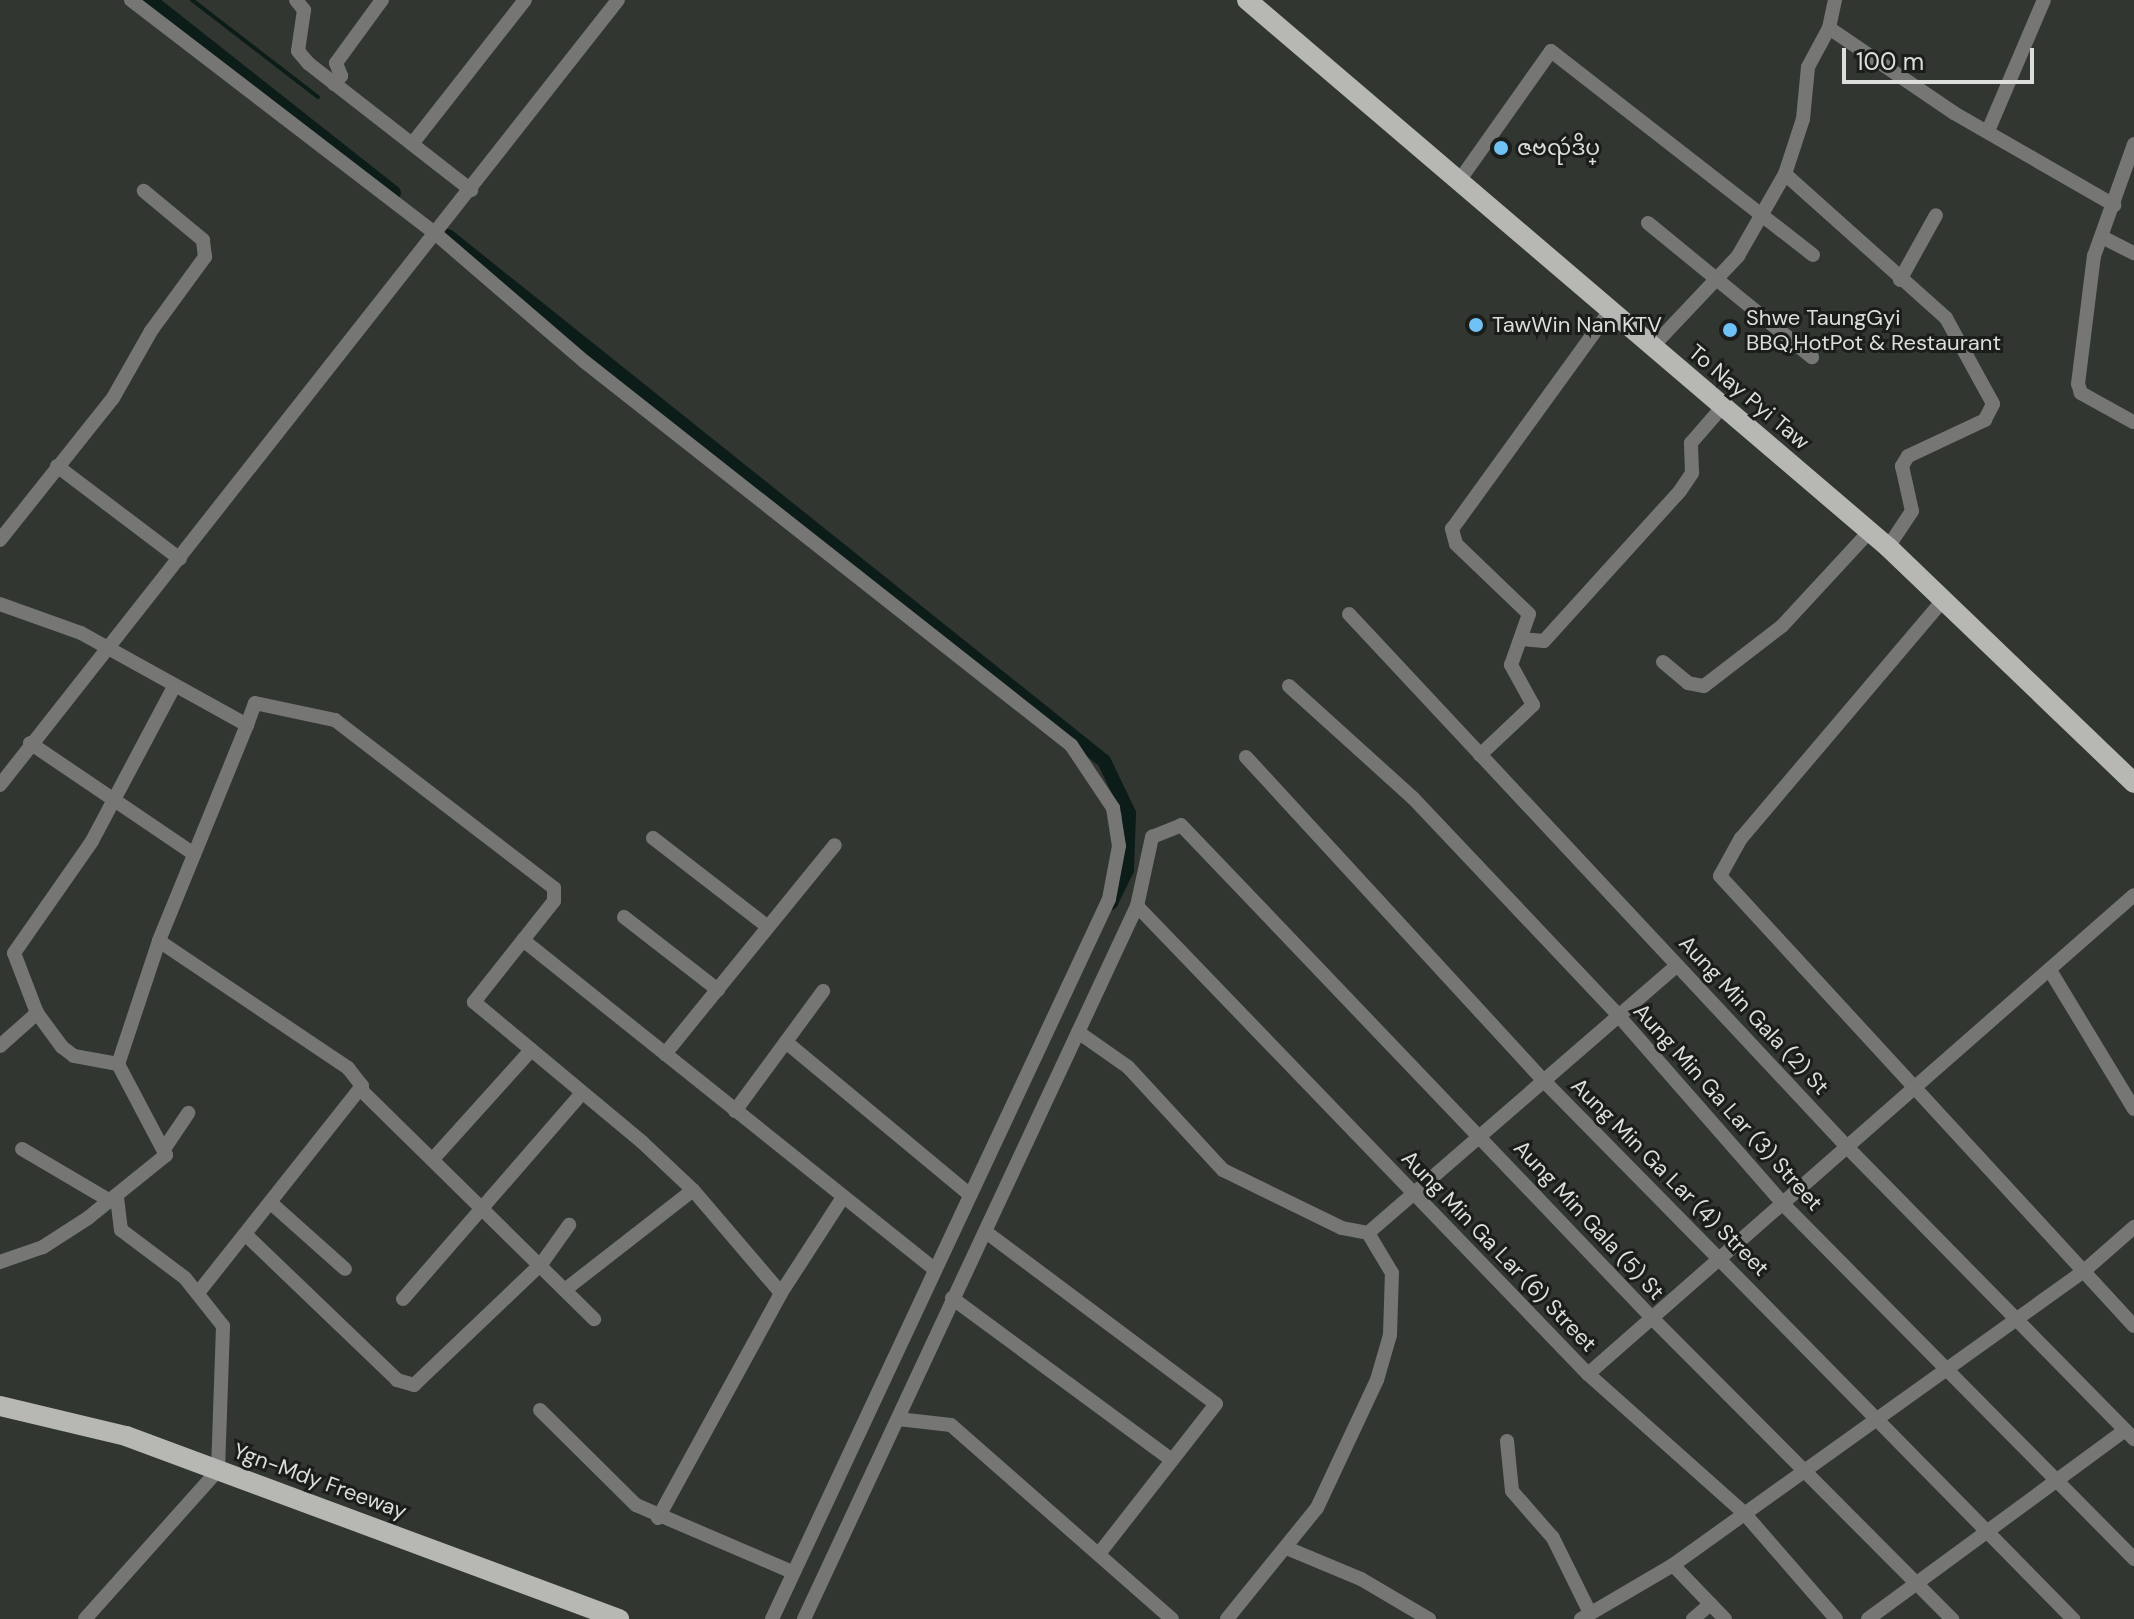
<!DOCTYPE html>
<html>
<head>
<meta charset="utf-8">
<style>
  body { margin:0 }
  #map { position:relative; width:2134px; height:1619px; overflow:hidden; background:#323631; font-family:"DM Sans","Noto Sans Myanmar",sans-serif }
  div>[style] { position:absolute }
  .stream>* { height:4px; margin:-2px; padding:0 2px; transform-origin:2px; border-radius:2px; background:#0b1c19 }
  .canal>* { height:14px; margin:-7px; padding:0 7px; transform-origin:7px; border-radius:7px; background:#0b1c19 }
  .street>* { height:14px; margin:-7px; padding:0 7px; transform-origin:7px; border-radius:7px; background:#767774 }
  .primary>* { height:20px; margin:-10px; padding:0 10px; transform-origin:10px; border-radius:10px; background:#b7b8b3 }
  .dots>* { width:22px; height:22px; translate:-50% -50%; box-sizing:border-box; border:4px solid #1b1d1b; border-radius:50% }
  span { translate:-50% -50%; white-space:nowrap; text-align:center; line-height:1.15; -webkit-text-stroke:6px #1b1d1b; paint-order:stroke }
  .poi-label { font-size:22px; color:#dcdedb }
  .left { translate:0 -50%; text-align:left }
  .street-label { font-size:22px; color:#dcdedb }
  .scale { position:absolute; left:1842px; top:48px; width:192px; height:36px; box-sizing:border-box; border:4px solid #dcdedb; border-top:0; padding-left:10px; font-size:24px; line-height:28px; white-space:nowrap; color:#dcdedb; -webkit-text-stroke:6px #1b1d1b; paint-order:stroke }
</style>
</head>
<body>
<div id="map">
  <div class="stream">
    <div style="left:192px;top:0;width:159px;rotate:37.6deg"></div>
  </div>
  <div class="canal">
    <div style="left:150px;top:0;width:311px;rotate:38.3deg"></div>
    <div style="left:448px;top:236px;width:840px;rotate:38.67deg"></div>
    <div style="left:1104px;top:761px;width:58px;rotate:64.3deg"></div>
    <div style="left:1129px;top:813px;width:57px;rotate:92deg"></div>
    <div style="left:1127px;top:870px;width:37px;rotate:116deg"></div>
  </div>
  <div class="street">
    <div style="left:131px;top:0;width:384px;rotate:37.5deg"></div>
    <div style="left:436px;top:234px;width:196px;rotate:40.7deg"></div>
    <div style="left:585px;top:362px;width:619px;rotate:38.24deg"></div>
    <div style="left:1071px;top:745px;width:76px;rotate:56.3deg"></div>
    <div style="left:1113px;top:808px;width:38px;rotate:81deg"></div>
    <div style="left:1119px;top:846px;width:54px;rotate:100.7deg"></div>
    <div style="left:1109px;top:899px;width:795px;rotate:115.08deg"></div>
    <div style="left:296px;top:0;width:13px;rotate:51deg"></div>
    <div style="left:304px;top:10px;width:41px;rotate:98.3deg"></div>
    <div style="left:298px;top:51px;width:16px;rotate:50deg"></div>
    <div style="left:308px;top:63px;width:207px;rotate:37.9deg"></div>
    <div style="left:1829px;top:28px;width:151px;rotate:34.2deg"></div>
    <div style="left:1954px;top:113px;width:185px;rotate:29.9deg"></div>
    <div style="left:334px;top:84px;width:11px;rotate:-49deg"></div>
    <div style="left:341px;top:76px;width:14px;rotate:-111deg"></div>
    <div style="left:336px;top:63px;width:78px;rotate:-53.9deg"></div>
    <div style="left:1988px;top:131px;width:142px;rotate:-66.9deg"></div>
    <div style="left:412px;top:144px;width:183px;rotate:-51.9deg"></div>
    <div style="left:1785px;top:174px;width:216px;rotate:41.8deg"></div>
    <div style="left:1946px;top:318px;width:98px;rotate:61.3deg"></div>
    <div style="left:1993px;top:404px;width:18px;rotate:117deg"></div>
    <div style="left:1985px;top:420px;width:85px;rotate:154.9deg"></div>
    <div style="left:1908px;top:456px;width:12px;rotate:121deg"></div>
    <div style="left:1902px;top:466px;width:46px;rotate:77.5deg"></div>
    <div style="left:1912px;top:511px;width:43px;rotate:123.7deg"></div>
    <div style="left:1459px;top:181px;width:159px;rotate:-54.7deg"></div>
    <div style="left:1551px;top:51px;width:332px;rotate:37.9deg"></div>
    <div style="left:1648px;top:223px;width:212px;rotate:39.3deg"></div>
    <div style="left:2102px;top:237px;width:36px;rotate:27deg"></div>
    <div style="left:1900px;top:280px;width:74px;rotate:-61deg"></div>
    <div style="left:1653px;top:346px;width:124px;rotate:-46.6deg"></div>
    <div style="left:1738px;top:256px;width:95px;rotate:-60.2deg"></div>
    <div style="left:1785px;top:174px;width:58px;rotate:-71.9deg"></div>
    <div style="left:1803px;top:119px;width:52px;rotate:-84.5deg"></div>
    <div style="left:1808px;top:67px;width:44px;rotate:-61.7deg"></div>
    <div style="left:1829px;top:28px;width:29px;rotate:-78deg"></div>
    <div style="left:2133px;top:422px;width:60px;rotate:-150.9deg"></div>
    <div style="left:2081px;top:393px;width:9px;rotate:-108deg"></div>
    <div style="left:2078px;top:384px;width:129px;rotate:-82.9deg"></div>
    <div style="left:2094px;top:256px;width:119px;rotate:-70.3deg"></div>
    <div style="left:57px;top:466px;width:154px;rotate:37.1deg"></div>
    <div style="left:0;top:540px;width:181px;rotate:-51.5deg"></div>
    <div style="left:113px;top:398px;width:77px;rotate:-60.4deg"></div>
    <div style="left:151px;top:331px;width:92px;rotate:-53.9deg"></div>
    <div style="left:205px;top:257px;width:17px;rotate:-97deg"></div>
    <div style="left:203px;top:240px;width:77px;rotate:-140.3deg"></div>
    <div style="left:1944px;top:599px;width:314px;rotate:130.3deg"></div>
    <div style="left:1741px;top:838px;width:43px;rotate:118.9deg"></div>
    <div style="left:1720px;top:876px;width:611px;rotate:47.39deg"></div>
    <div style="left:0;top:604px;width:86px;rotate:19.7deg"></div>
    <div style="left:81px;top:633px;width:190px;rotate:29deg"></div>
    <div style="left:247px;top:725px;width:233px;rotate:112.2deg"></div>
    <div style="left:159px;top:941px;width:130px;rotate:108.4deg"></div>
    <div style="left:118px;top:1064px;width:103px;rotate:62.2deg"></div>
    <div style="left:166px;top:1155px;width:100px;rotate:141.1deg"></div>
    <div style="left:88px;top:1218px;width:54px;rotate:147.2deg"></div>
    <div style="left:43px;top:1247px;width:46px;rotate:160.8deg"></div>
    <div style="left:1349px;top:614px;width:732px;rotate:46.94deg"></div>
    <div style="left:1849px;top:1149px;width:407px;rotate:45.5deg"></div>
    <div style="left:1522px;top:639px;width:22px;rotate:5deg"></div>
    <div style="left:1544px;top:641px;width:202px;rotate:-47.8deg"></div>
    <div style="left:1680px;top:491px;width:22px;rotate:-56deg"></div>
    <div style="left:1692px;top:473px;width:30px;rotate:-92deg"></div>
    <div style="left:1691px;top:443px;width:49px;rotate:-49.1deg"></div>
    <div style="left:1663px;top:662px;width:33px;rotate:40deg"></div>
    <div style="left:1688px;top:683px;width:16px;rotate:11deg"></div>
    <div style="left:1704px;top:686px;width:98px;rotate:-37.6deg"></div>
    <div style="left:1782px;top:626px;width:129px;rotate:-47.2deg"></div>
    <div style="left:1289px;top:686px;width:167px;rotate:42.1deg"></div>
    <div style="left:1413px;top:798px;width:297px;rotate:46.6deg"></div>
    <div style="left:1617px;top:1014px;width:254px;rotate:48.8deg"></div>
    <div style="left:1784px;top:1205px;width:498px;rotate:45.3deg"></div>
    <div style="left:247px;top:725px;width:23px;rotate:-70deg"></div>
    <div style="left:255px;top:703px;width:82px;rotate:12deg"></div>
    <div style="left:335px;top:720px;width:276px;rotate:37.5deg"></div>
    <div style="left:554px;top:888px;width:13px;rotate:90deg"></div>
    <div style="left:554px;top:901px;width:129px;rotate:128.4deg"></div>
    <div style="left:474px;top:1002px;width:219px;rotate:39.8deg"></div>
    <div style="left:642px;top:1142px;width:70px;rotate:43.3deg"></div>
    <div style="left:693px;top:1190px;width:135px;rotate:49.5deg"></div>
    <div style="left:30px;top:743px;width:198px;rotate:34.1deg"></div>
    <div style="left:1480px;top:755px;width:73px;rotate:-43.3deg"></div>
    <div style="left:1533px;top:705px;width:46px;rotate:-118.8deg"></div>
    <div style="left:1511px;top:665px;width:54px;rotate:-70.6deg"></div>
    <div style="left:1529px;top:614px;width:101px;rotate:-136.2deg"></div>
    <div style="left:1456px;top:544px;width:16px;rotate:-105deg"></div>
    <div style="left:1452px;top:529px;width:269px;rotate:-54.1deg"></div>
    <div style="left:1246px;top:757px;width:440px;rotate:47.4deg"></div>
    <div style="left:1544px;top:1081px;width:755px;rotate:45.48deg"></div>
    <div style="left:0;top:785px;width:999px;rotate:-51.79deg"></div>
    <div style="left:653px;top:838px;width:145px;rotate:37.7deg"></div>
    <div style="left:1137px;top:906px;width:650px;rotate:46.06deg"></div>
    <div style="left:1588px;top:1374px;width:209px;rotate:41.7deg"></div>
    <div style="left:1744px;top:1513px;width:140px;rotate:49deg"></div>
    <div style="left:624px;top:917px;width:119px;rotate:37.8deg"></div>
    <div style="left:523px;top:940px;width:525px;rotate:38.66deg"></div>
    <div style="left:159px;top:941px;width:228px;rotate:33.9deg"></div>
    <div style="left:348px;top:1068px;width:23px;rotate:52deg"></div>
    <div style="left:362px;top:1086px;width:263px;rotate:128.4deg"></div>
    <div style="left:2051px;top:972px;width:160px;rotate:58.8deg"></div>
    <div style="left:1078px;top:1032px;width:61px;rotate:35deg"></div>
    <div style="left:1128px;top:1067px;width:140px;rotate:47.3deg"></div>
    <div style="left:1223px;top:1170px;width:132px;rotate:26deg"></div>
    <div style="left:1342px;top:1228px;width:26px;rotate:11deg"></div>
    <div style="left:1368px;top:1233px;width:409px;rotate:-40.9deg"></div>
    <div style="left:786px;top:1042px;width:238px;rotate:39.7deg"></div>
    <div style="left:0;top:1046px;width:50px;rotate:-41.7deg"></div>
    <div style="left:665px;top:1054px;width:269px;rotate:-50.9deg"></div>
    <div style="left:118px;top:1064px;width:45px;rotate:-169.7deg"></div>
    <div style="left:74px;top:1056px;width:15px;rotate:-143deg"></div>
    <div style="left:62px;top:1047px;width:42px;rotate:-126.3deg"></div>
    <div style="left:37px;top:1013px;width:64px;rotate:-111deg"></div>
    <div style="left:14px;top:953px;width:136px;rotate:-55.1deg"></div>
    <div style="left:92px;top:841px;width:174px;rotate:-62deg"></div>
    <div style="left:361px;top:1090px;width:327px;rotate:44.5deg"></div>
    <div style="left:735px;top:1111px;width:149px;rotate:-53.7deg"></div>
    <div style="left:166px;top:1146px;width:40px;rotate:-56deg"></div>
    <div style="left:22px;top:1149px;width:104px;rotate:30.5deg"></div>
    <div style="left:433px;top:1159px;width:147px;rotate:-48deg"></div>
    <div style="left:271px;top:1203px;width:99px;rotate:41.7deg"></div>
    <div style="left:986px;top:1232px;width:287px;rotate:36.8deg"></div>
    <div style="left:1216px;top:1404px;width:190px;rotate:128deg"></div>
    <div style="left:245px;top:1234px;width:211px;rotate:43.8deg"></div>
    <div style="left:397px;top:1380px;width:18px;rotate:16deg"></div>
    <div style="left:414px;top:1385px;width:177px;rotate:-43.6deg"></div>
    <div style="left:542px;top:1263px;width:47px;rotate:-54.6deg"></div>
    <div style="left:566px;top:1289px;width:161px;rotate:-37.9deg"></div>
    <div style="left:952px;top:1298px;width:273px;rotate:36.4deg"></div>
    <div style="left:403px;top:1299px;width:273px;rotate:-49deg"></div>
    <div style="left:1588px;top:1374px;width:726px;rotate:-41.26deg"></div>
    <div style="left:540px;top:1410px;width:135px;rotate:44.7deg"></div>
    <div style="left:636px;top:1505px;width:170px;rotate:23.2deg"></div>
    <div style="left:898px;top:1419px;width:53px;rotate:6.5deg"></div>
    <div style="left:951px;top:1425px;width:294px;rotate:41.3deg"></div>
    <div style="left:1507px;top:1441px;width:50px;rotate:84.3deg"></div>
    <div style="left:1512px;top:1491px;width:62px;rotate:48.9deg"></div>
    <div style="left:1553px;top:1538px;width:84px;rotate:63.7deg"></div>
    <div style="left:658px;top:1518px;width:256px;rotate:-61.3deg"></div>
    <div style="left:781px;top:1293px;width:114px;rotate:-57.1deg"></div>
    <div style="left:1289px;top:1549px;width:78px;rotate:22.6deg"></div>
    <div style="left:1361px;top:1579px;width:79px;rotate:30.5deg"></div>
    <div style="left:1673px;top:1565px;width:75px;rotate:46.1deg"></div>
    <div style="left:85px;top:1619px;width:200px;rotate:-48.2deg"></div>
    <div style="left:218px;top:1470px;width:144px;rotate:-88deg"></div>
    <div style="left:223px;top:1326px;width:61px;rotate:-128.4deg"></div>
    <div style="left:185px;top:1278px;width:80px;rotate:-143.1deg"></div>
    <div style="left:121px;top:1230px;width:32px;rotate:-97deg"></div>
    <div style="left:804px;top:1619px;width:787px;rotate:-64.97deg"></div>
    <div style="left:1137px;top:906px;width:71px;rotate:-77.7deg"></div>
    <div style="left:1152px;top:837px;width:31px;rotate:-22deg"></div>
    <div style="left:1181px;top:825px;width:683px;rotate:46.3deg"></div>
    <div style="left:1653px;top:1319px;width:424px;rotate:45.1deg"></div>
    <div style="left:1227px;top:1619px;width:143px;rotate:-51deg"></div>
    <div style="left:1317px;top:1508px;width:141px;rotate:-64.9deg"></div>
    <div style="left:1377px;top:1380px;width:47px;rotate:-73.9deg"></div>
    <div style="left:1390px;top:1335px;width:62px;rotate:-88.2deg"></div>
    <div style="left:1392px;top:1273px;width:47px;rotate:-121deg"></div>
    <div style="left:1581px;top:1619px;width:107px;rotate:-30.4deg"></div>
    <div style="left:1673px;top:1565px;width:505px;rotate:-35.58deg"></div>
    <div style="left:2084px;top:1271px;width:67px;rotate:-41.3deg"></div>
    <div style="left:1693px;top:1619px;width:23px;rotate:-41deg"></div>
    <div style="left:1868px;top:1619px;width:319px;rotate:-36.3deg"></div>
  </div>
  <div class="primary">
    <div style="left:1247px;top:0;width:843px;rotate:40.48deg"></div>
    <div style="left:1888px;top:547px;width:341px;rotate:43.8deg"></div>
    <div style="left:0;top:1406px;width:130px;rotate:13.4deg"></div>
    <div style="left:126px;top:1436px;width:526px;rotate:20.36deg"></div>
  </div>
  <div class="dots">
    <div style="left:1501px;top:148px;background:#70c1f4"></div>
    <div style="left:1476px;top:325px;background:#70c1f4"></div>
    <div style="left:1730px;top:330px;background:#70c1f4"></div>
  </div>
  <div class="poi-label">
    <span class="left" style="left:1517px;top:148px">ဇဗၺဴဒိပ္</span>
    <span class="left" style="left:1746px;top:330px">Shwe TaungGyi<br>BBQ,HotPot &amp; Restaurant</span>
    <span class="left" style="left:1492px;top:325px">TawWin Nan KTV</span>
  </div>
  <div class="street-label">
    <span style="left:1749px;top:397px;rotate:40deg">To Nay Pyi Taw</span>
    <span style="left:1754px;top:1015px;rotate:47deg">Aung Min Gala (2) St</span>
    <span style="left:1728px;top:1107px;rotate:48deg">Aung Min Ga Lar (3) Street</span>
    <span style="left:1670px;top:1177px;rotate:45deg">Aung Min Ga Lar (4) Street</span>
    <span style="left:1589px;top:1220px;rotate:47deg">Aung Min Gala (5) St</span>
    <span style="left:1499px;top:1251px;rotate:46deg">Aung Min Ga Lar (6) Street</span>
    <span style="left:320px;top:1481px;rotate:20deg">Ygn-Mdy Freeway</span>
  </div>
  <div class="scale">100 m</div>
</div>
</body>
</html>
